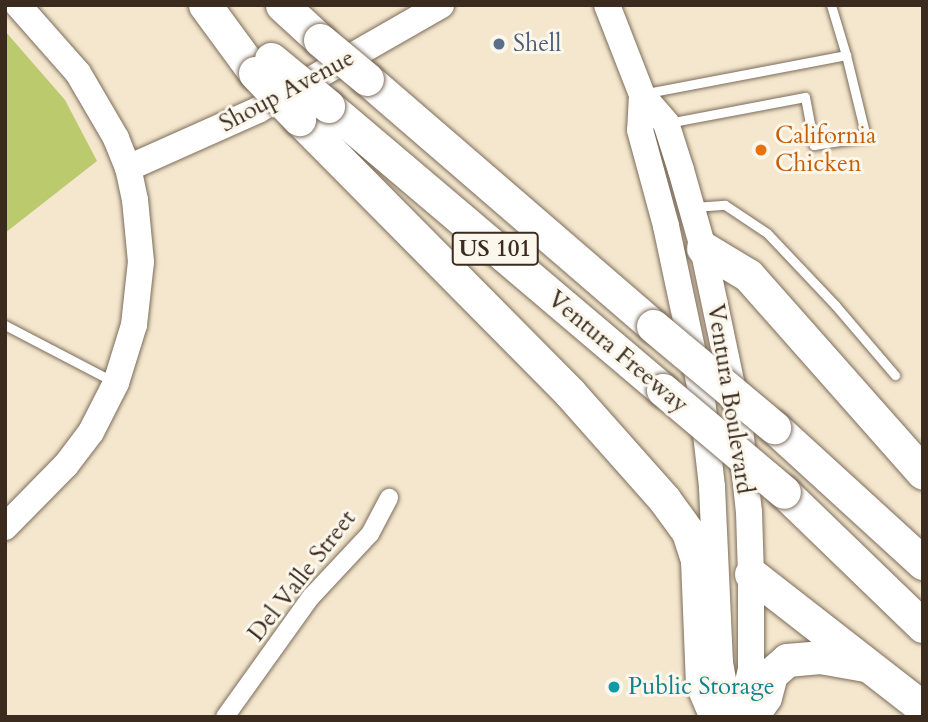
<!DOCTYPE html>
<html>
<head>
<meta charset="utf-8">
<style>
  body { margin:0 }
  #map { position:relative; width:928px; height:722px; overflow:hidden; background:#f4e7cd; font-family:Cardo,serif }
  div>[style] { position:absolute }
  .green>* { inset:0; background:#baca6c }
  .roads { filter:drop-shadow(0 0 2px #7c6c5b) drop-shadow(0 0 2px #7c6c5b) }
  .lane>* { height:9px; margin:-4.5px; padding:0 4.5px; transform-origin:4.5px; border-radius:4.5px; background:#fff }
  .street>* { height:18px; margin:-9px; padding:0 9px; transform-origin:9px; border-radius:9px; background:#fff }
  .secondary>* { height:26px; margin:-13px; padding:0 13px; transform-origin:13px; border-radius:13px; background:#fff }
  .highway>* { height:33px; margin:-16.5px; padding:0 16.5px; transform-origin:16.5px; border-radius:16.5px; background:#fff }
  .bridges { filter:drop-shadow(0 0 2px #7c6c5b) drop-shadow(0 0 2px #7c6c5b) }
  .highway-bridge>* { height:33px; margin:-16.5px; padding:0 16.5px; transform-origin:16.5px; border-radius:16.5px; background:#fff }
  .dots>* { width:19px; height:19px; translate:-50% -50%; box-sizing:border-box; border:4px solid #fbf7ec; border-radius:50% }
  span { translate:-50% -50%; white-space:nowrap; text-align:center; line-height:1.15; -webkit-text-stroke:6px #fbf7ec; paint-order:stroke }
  .shield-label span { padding:2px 5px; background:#fbf7ec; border:2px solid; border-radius:5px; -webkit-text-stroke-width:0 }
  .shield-label { font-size:23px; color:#3b2a1e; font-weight:700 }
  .service-label { font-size:24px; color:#4e5e75 }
  .left { translate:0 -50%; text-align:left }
  .street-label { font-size:24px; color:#3b2a1e }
  .food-label { font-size:24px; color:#c56008 }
  .culture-label { font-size:24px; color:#0d838f }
  .frame { position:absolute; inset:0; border:7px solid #3b2a1e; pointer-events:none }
</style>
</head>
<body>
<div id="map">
  <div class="green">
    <div style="clip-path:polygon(5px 31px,65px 100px,97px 161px,5px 233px)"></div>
  </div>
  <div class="roads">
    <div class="lane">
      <div style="left:831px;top:5px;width:52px;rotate:73.3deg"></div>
      <div style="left:647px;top:93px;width:203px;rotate:-10.8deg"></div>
      <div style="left:846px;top:55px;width:84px;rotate:76.3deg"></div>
      <div style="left:866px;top:137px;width:53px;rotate:171.3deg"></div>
      <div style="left:814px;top:145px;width:49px;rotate:-100.6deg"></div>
      <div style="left:805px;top:97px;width:139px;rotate:169.3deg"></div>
      <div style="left:694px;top:207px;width:31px;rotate:-4deg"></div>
      <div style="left:725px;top:205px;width:50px;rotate:33.7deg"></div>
      <div style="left:767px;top:233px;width:100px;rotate:46.6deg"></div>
      <div style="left:836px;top:306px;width:91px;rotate:49.5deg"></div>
      <div style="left:5px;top:325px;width:123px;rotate:27.6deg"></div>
    </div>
    <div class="street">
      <div style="left:225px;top:717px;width:148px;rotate:-54.4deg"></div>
      <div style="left:311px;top:597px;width:86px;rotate:-46.9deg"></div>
      <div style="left:370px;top:534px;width:41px;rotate:-62.2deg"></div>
    </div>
    <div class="secondary">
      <div style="left:607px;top:5px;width:97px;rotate:68.7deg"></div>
      <div style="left:642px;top:95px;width:35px;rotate:93deg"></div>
      <div style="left:640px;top:130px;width:99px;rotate:74.8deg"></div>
      <div style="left:666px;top:226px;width:168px;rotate:78deg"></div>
      <div style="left:701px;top:390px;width:98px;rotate:83.5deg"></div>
      <div style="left:712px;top:487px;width:176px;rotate:87.4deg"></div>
      <div style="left:720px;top:663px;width:55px;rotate:79.5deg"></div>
      <div style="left:642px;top:95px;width:37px;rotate:49deg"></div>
      <div style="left:666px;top:123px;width:49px;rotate:72.3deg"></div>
      <div style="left:681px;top:170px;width:81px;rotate:74.2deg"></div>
      <div style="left:703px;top:248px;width:175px;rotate:78.1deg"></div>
      <div style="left:739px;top:419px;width:94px;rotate:83.9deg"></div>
      <div style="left:749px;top:512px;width:62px;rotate:88.2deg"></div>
      <div style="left:751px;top:574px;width:95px;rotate:90deg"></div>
      <div style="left:751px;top:669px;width:49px;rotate:102.9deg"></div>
      <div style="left:128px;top:168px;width:142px;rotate:-24deg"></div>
      <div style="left:258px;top:110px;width:211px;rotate:-29.8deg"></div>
      <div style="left:5px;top:527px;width:87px;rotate:-45.5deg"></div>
      <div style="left:66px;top:465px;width:41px;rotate:-52.9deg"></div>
      <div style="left:91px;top:432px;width:55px;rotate:-63deg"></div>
      <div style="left:116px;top:383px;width:61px;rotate:-72.8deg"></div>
      <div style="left:134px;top:325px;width:63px;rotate:-83.7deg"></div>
      <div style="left:141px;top:262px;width:62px;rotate:-95.5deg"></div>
      <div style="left:135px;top:200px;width:33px;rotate:-102deg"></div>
      <div style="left:128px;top:168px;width:32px;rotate:-112deg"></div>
      <div style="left:116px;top:138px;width:75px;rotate:-120.3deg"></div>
      <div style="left:78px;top:73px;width:91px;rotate:-131.4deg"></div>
    </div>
    <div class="highway">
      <div style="left:205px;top:5px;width:84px;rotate:53.7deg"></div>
      <div style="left:282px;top:5px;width:52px;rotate:42.6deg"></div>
      <div style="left:367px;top:79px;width:378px;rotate:40.8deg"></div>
      <div style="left:328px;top:106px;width:439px;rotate:40.3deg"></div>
      <div style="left:299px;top:119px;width:385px;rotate:45.3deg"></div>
      <div style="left:570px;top:393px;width:142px;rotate:48.4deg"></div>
      <div style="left:664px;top:499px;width:41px;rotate:54deg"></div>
      <div style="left:688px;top:532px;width:29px;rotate:72deg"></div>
      <div style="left:697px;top:560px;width:124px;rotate:87.7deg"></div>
      <div style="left:702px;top:684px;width:36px;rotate:67deg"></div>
      <div style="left:703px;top:248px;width:52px;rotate:31deg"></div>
      <div style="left:748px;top:275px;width:264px;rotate:48.5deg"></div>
      <div style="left:774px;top:427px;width:202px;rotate:42.4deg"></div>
      <div style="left:784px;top:492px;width:193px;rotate:44deg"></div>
      <div style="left:751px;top:574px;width:218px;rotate:37.9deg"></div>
      <div style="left:751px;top:717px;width:24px;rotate:-55deg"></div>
      <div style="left:765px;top:697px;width:24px;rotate:-75deg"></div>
      <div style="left:771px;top:674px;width:21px;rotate:-41deg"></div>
      <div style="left:787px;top:660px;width:33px;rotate:-5deg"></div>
      <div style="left:820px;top:657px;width:46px;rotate:10.1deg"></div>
    </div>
  </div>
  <div class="bridges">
    <div class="highway-bridge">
      <div style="left:320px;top:40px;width:61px;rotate:39.7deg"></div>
      <div style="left:271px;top:59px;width:74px;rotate:39.5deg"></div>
      <div style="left:255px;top:73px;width:64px;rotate:46.3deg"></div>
      <div style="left:653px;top:326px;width:158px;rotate:39.9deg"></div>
      <div style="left:663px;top:390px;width:158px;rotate:40.1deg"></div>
    </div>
  </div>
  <div class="dots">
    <div style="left:499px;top:44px;background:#5c6f8a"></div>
    <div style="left:761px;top:150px;background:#e8710a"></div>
    <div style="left:614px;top:687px;background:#0f9aa8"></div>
  </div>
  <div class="shield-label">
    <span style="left:495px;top:249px">US 101</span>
  </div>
  <div class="service-label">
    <span class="left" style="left:513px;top:44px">Shell</span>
  </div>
  <div class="street-label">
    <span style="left:287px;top:91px;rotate:-28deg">Shoup Avenue</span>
    <span style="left:618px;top:352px;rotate:40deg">Ventura Freeway</span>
    <span style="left:730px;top:399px;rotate:81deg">Ventura Boulevard</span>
    <span style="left:302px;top:576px;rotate:-52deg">Del Valle Street</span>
  </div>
  <div class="food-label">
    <span class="left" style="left:775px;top:150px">California<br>Chicken</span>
  </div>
  <div class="culture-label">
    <span class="left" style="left:628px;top:687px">Public Storage</span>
  </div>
  <div class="frame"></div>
</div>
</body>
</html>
